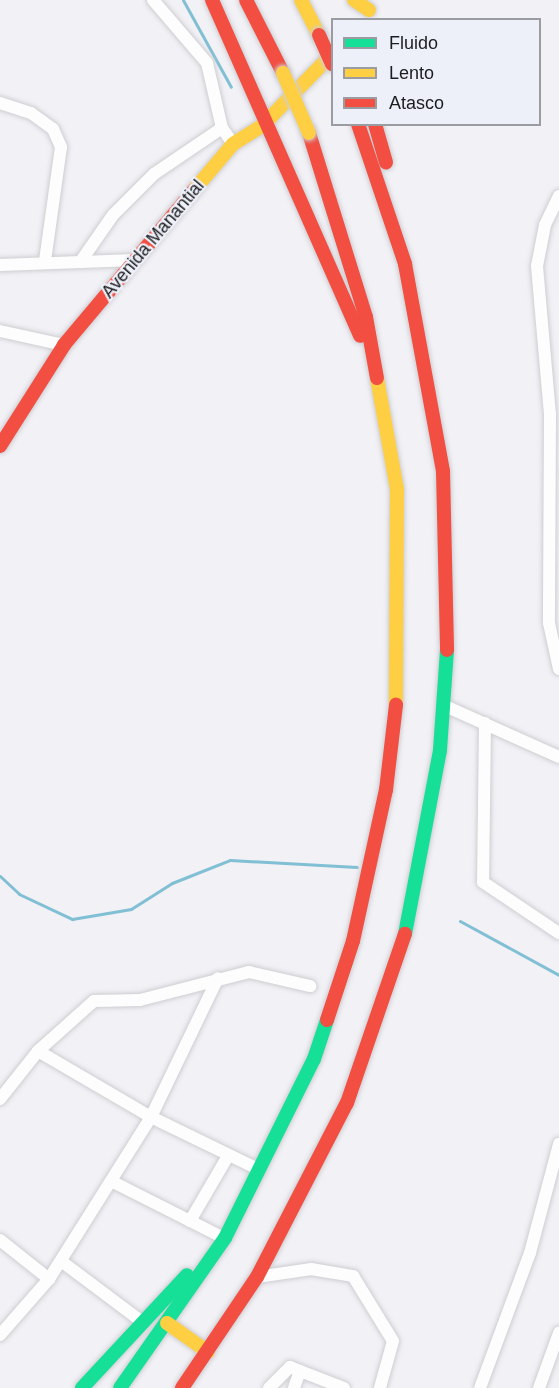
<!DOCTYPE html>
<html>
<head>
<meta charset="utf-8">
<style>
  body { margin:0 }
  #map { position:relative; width:559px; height:1388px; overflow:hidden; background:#f1f1f6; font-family:Arial,sans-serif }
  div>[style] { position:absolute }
  .stream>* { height:3px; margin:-1.5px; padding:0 1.5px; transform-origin:1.5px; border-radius:1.5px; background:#80bfd4 }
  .roads { filter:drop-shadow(0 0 2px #ceced2) drop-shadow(0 0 2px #ceced2) }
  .street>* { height:12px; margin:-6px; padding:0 6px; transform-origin:6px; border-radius:6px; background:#fdfdfe }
  .fast>* { height:14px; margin:-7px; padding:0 7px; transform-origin:7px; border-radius:7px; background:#16e098 }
  .slow>* { height:14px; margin:-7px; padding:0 7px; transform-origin:7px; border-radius:7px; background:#ffcf43 }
  .jam>* { height:14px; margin:-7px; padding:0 7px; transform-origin:7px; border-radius:7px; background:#f24e42 }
  .bridges { filter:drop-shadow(0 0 2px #ceced2) drop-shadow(0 0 2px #ceced2) }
  .slow-bridge>* { height:14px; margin:-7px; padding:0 7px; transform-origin:7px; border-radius:7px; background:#ffcf43 }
  .jam-bridge>* { height:14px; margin:-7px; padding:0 7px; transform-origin:7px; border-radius:7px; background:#f24e42 }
  span { translate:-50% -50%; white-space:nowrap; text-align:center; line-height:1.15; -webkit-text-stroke:4.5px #eef0f9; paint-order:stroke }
  .street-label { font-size:18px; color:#1c1d20 }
  .legend { position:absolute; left:331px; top:18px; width:210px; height:108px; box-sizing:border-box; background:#eef0f9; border:2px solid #9a9ca2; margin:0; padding:8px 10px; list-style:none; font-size:18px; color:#1c1d20 }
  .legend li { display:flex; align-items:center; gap:12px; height:30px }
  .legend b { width:30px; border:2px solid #9a9ca2 }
</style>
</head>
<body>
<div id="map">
  <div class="stream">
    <div style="left:183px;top:0;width:99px;rotate:61.1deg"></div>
    <div style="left:0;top:876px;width:26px;rotate:43deg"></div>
    <div style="left:19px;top:894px;width:59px;rotate:25.3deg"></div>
    <div style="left:72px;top:919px;width:60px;rotate:-9.6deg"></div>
    <div style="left:131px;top:909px;width:49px;rotate:-32.4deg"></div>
    <div style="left:172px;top:883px;width:62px;rotate:-21.6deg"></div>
    <div style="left:230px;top:860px;width:127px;rotate:3.2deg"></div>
    <div style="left:460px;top:921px;width:113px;rotate:28.6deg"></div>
  </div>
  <div class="roads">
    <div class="street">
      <div style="left:153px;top:0;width:83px;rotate:49.4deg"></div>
      <div style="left:207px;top:63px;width:67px;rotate:77deg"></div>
      <div style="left:222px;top:128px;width:19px;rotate:55deg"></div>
      <div style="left:0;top:103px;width:33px;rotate:18deg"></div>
      <div style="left:31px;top:113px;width:27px;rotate:36deg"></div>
      <div style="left:53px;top:129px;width:20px;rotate:66deg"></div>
      <div style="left:61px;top:147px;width:115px;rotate:98deg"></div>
      <div style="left:559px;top:196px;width:32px;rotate:116deg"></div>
      <div style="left:545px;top:225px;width:42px;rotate:101deg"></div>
      <div style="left:537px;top:266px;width:149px;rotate:85deg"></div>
      <div style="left:550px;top:414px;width:209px;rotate:90.3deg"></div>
      <div style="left:549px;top:623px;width:47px;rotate:77.7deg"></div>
      <div style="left:81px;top:261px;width:56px;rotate:-55.2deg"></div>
      <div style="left:113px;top:215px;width:58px;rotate:-45deg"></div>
      <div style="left:154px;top:174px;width:82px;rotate:-34.1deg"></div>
      <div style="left:0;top:265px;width:135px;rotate:-2.1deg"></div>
      <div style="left:0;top:331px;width:66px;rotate:12.3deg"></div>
      <div style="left:445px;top:706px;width:125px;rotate:24.1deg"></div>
      <div style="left:485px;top:723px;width:159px;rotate:90.7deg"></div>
      <div style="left:483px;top:882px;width:92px;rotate:33.9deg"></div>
      <div style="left:38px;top:1051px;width:131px;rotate:30.3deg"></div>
      <div style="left:151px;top:1117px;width:121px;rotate:25.9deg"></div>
      <div style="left:0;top:1099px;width:61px;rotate:-51.6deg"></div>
      <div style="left:38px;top:1051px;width:75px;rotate:-41.8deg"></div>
      <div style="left:94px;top:1001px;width:46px;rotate:-1.2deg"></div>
      <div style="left:140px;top:1000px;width:113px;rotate:-14.4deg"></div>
      <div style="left:249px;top:972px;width:63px;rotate:12.9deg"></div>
      <div style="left:111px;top:1181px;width:127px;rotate:26.8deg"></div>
      <div style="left:190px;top:1221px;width:75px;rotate:-59.7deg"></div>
      <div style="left:0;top:1240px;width:63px;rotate:38.5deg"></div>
      <div style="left:61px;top:1261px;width:100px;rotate:36.9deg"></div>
      <div style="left:257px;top:1277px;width:55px;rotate:-8.4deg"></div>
      <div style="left:311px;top:1269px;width:43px;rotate:9.5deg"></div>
      <div style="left:353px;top:1276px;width:76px;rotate:58.4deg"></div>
      <div style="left:393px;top:1341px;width:49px;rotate:105.5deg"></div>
      <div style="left:0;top:1335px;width:74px;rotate:-48.8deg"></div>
      <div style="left:49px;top:1279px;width:191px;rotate:-57.8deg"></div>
      <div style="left:151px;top:1117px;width:154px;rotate:-64.3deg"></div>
      <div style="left:269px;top:1388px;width:30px;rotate:-45deg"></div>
      <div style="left:290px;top:1367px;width:58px;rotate:21.3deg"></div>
      <div style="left:294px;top:1388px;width:18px;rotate:-71deg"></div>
      <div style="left:480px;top:1388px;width:144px;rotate:-69.7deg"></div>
      <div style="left:530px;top:1253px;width:113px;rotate:-75.1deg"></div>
      <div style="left:539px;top:1388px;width:59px;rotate:-70deg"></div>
    </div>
    <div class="fast">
      <div style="left:405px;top:934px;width:187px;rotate:-79.2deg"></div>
      <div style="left:440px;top:750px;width:100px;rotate:-86deg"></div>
      <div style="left:82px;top:1388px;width:154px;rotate:-47.1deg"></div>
      <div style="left:120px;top:1388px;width:183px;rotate:-55deg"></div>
      <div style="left:225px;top:1238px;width:200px;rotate:-63.6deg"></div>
      <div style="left:314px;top:1059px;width:41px;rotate:-71.6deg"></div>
    </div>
    <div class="slow">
      <div style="left:301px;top:0;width:39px;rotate:63deg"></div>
      <div style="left:354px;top:0;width:18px;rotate:34deg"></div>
      <div style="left:194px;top:190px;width:60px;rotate:-49.7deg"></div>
      <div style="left:233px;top:144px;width:36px;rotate:-32deg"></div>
      <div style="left:263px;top:125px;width:99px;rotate:-45.8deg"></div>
      <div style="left:377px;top:378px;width:113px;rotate:79.8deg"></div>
      <div style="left:397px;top:489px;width:216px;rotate:90.3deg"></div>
      <div style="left:167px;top:1323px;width:50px;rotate:35.3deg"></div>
    </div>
    <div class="jam">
      <div style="left:212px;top:0;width:367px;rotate:66.2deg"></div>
      <div style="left:246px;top:0;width:82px;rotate:63.1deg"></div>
      <div style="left:358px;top:124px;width:148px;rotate:71.4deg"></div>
      <div style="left:405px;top:264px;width:210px;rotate:79.6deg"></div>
      <div style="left:443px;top:471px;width:179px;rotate:88.7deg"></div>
      <div style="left:375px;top:124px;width:40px;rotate:74deg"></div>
      <div style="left:309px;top:133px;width:193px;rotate:72.8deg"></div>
      <div style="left:366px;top:317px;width:62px;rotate:79.8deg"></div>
      <div style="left:0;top:446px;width:120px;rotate:-57.6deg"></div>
      <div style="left:64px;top:345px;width:202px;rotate:-50deg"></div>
      <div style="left:327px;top:1020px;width:83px;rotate:-71.8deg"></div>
      <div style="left:353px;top:941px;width:155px;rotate:-77.7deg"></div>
      <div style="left:386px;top:790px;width:86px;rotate:-83.3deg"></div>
      <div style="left:182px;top:1388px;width:134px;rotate:-56deg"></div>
      <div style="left:257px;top:1277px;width:196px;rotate:-62.7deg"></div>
      <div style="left:347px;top:1103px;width:179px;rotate:-71.1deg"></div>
    </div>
  </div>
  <div class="bridges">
    <div class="slow-bridge">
      <div style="left:283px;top:73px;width:65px;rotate:66.6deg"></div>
    </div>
    <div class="jam-bridge">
      <div style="left:319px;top:35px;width:32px;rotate:66deg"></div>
    </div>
  </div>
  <div class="street-label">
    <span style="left:153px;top:239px;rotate:-50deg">Avenida Manantial</span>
  </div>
  <ul class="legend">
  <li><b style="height:8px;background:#16e098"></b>Fluido</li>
  <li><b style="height:8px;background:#ffcf43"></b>Lento</li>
  <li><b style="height:8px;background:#f24e42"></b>Atasco</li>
  </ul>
</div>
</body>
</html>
